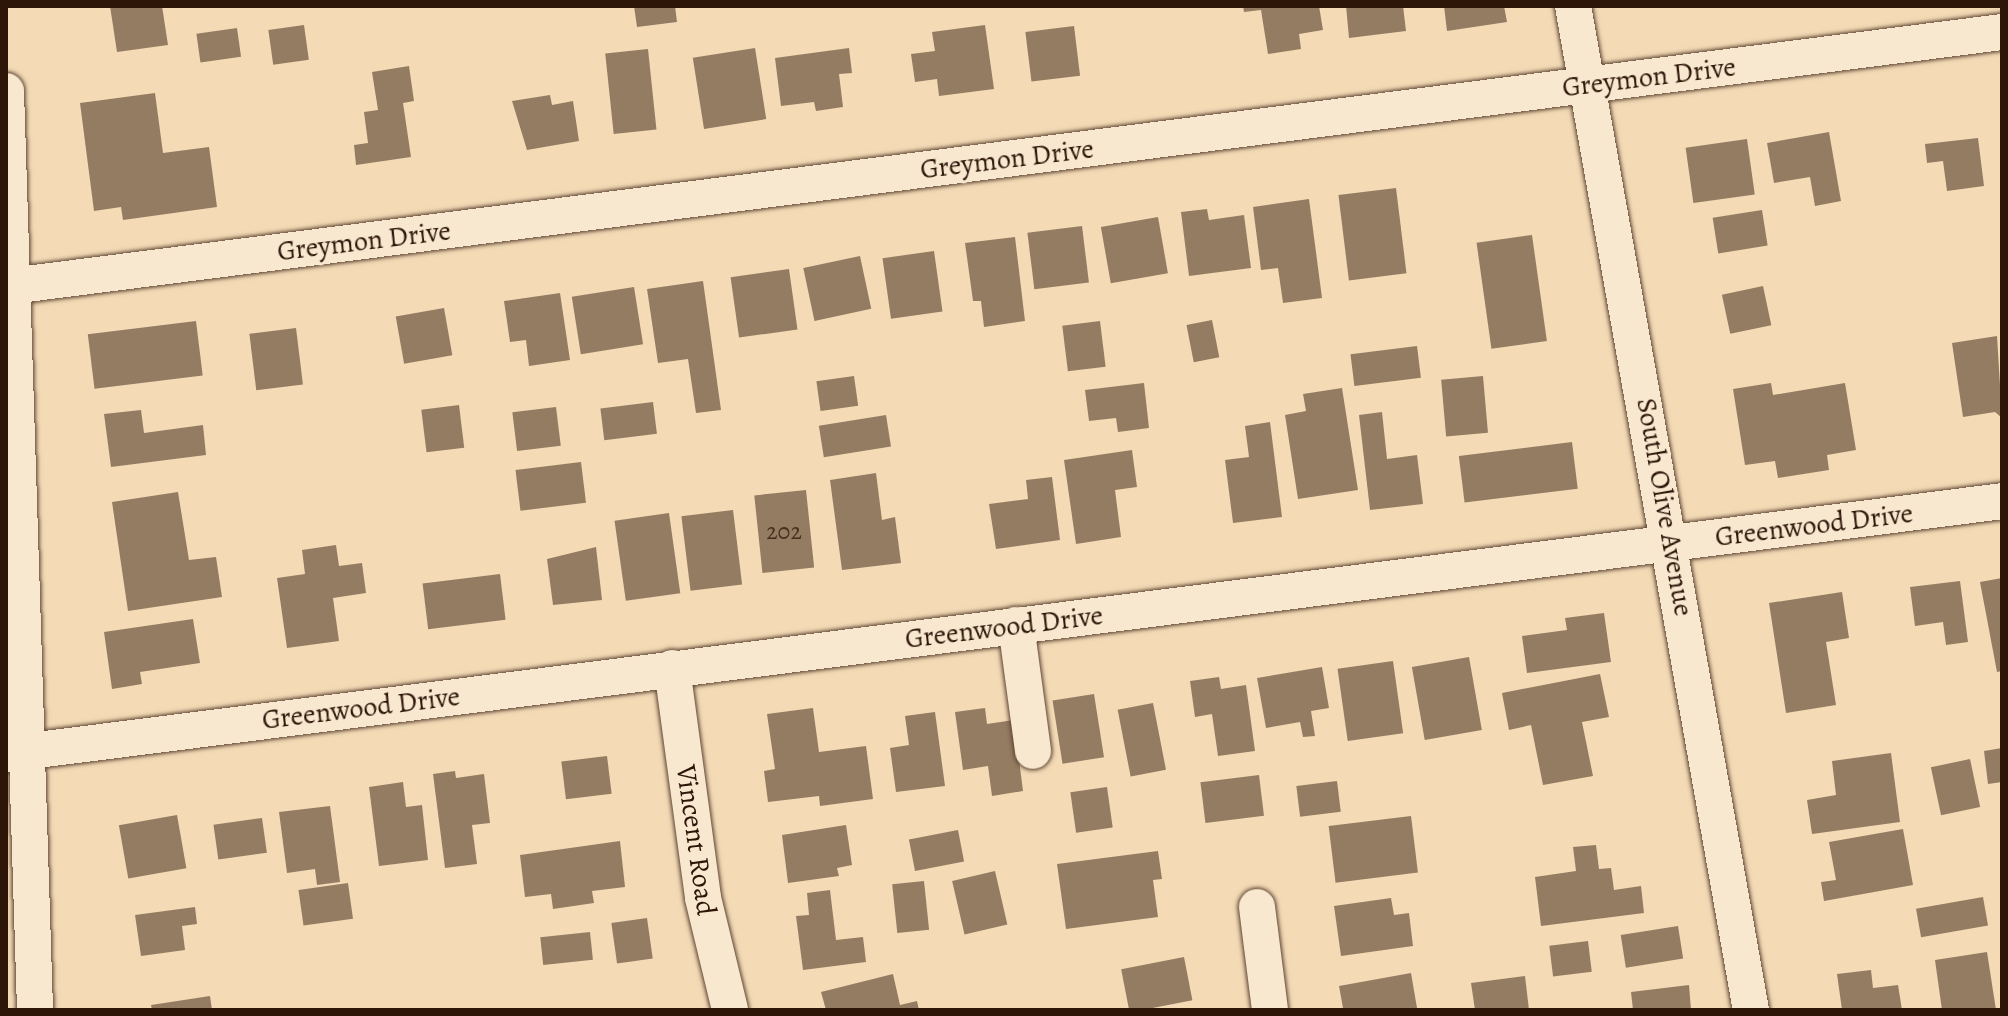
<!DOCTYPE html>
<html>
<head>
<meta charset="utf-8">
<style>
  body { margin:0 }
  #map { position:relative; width:2008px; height:1016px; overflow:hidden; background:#f4dbb6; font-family:Alegreya,serif }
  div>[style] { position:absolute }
  .building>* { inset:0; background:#947c62; transform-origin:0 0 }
  .roads { filter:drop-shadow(0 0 2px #5f4634) drop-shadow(0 0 2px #5f4634) }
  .minor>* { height:36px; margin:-18px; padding:0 18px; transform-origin:18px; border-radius:18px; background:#f8e8d0 }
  span { translate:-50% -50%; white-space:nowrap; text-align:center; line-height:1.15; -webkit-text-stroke:6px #f8e8d0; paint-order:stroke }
  .number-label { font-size:24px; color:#472f1e }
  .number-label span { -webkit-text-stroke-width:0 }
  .street-label { font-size:28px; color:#2d1508 }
  .frame { position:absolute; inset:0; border:8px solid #2d1508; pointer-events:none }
</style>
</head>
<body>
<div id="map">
  <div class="building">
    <div style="clip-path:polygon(110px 6px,162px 6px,168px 45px,117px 52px)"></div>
    <div style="clip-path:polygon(634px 6px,675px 6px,677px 22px,637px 27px)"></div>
    <div style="clip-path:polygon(1243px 6px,1319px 6px,1323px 30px,1299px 34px,1301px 49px,1268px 54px,1261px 10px,1244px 12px)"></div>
    <div style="clip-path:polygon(1346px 6px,1403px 6px,1406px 31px,1349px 38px)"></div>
    <div style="clip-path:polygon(1444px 6px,1504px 6px,1507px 22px,1447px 31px)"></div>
    <div style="left:304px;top:25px;width:35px;height:36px;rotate:82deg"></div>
    <div style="clip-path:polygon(985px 25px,994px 89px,939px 96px,937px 79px,915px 82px,911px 54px,935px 51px,932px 32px)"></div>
    <div style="left:1074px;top:26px;width:50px;height:49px;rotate:83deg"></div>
    <div style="left:237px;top:28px;width:29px;height:41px;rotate:82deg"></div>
    <div style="left:755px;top:48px;width:72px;height:63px;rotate:81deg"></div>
    <div style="clip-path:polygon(849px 48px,852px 73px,839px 74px,843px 107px,816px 111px,814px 102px,781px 106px,775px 58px)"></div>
    <div style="left:648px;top:49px;width:81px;height:43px;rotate:84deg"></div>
    <div style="clip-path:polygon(409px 66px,414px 101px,403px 103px,411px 157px,356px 165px,354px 145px,368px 143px,364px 112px,378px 110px,372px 72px)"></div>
    <div style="clip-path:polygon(155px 93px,163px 153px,209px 147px,217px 207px,123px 220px,121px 207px,94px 211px,80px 103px)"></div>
    <div style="clip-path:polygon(550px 95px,552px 105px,573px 101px,579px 141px,527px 150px,512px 101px)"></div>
    <div style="clip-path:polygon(1829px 132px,1841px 201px,1815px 206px,1810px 177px,1774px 183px,1767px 143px)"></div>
    <div style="clip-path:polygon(1978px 138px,1984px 186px,1947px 191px,1943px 161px,1927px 163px,1925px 144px)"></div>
    <div style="left:1747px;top:139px;width:56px;height:62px;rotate:82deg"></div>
    <div style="left:1396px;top:188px;width:86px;height:58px;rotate:83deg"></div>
    <div style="clip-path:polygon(1309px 199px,1322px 298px,1283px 303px,1278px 268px,1261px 270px,1253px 207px)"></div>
    <div style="clip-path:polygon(1207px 209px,1209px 220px,1244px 215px,1251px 268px,1189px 276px,1181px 212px)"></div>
    <div style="left:1762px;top:210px;width:36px;height:50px;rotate:81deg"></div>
    <div style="left:1158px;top:217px;width:57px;height:58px;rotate:80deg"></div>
    <div style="left:1082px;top:226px;width:57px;height:55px;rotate:83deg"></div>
    <div style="left:1532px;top:235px;width:107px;height:56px;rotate:82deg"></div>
    <div style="clip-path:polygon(1015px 237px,1025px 321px,984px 327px,981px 301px,973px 301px,965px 243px)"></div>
    <div style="left:934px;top:251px;width:61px;height:52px;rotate:82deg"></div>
    <div style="left:860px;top:256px;width:54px;height:58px;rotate:78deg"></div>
    <div style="left:789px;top:269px;width:61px;height:59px;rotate:82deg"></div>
    <div style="clip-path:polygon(703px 281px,721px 410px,696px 413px,688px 359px,658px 363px,647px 289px)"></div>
    <div style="left:1763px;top:286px;width:40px;height:42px;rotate:78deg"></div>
    <div style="left:634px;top:287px;width:58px;height:63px;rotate:81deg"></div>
    <div style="clip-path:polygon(560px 293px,570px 360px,529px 366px,526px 340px,510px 342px,504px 301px)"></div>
    <div style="left:444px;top:308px;width:48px;height:49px;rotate:80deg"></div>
    <div style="left:1212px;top:320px;width:38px;height:26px;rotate:79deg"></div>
    <div style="left:196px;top:321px;width:55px;height:109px;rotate:83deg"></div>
    <div style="left:1100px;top:321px;width:46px;height:38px;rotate:83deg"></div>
    <div style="left:296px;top:328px;width:57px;height:47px;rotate:83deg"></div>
    <div style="clip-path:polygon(1997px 336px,2002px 418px,1995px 412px,1963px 417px,1952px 343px)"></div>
    <div style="left:1417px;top:346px;width:32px;height:67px;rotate:83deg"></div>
    <div style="left:854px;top:376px;width:30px;height:38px;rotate:82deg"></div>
    <div style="left:1483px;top:376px;width:57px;height:42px;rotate:85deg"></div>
    <div style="clip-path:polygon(1144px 383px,1149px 428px,1118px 432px,1116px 418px,1089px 421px,1085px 390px)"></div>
    <div style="clip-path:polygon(1771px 383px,1773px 395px,1845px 383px,1856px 450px,1827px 455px,1829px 470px,1778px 478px,1775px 461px,1745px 465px,1733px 389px)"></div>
    <div style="clip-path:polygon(1342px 388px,1358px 490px,1298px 499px,1285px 415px,1306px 411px,1303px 394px)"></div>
    <div style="left:653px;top:402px;width:32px;height:53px;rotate:83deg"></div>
    <div style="left:459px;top:405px;width:43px;height:38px;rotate:83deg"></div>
    <div style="left:556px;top:407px;width:39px;height:44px;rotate:83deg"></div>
    <div style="clip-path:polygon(141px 410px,144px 433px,203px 425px,206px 455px,111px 467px,104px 414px)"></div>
    <div style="clip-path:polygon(1382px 412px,1387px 459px,1417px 455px,1423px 504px,1370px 510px,1359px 415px)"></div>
    <div style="left:886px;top:415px;width:32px;height:68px;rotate:81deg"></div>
    <div style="clip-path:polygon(1270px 422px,1282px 517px,1233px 523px,1225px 460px,1249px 457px,1245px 426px)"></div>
    <div style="left:1572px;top:442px;width:47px;height:114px;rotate:83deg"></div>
    <div style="clip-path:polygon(1132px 450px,1137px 487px,1115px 490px,1121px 537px,1076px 544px,1064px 460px)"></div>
    <div style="left:581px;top:462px;width:41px;height:66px;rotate:83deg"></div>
    <div style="clip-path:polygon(876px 473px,882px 520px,895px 517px,901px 563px,842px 570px,830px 480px)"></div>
    <div style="clip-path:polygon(1052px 477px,1060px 540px,996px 549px,989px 504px,1028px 499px,1026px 480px)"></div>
    <div style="left:806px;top:490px;width:78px;height:52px;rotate:84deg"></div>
    <div style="clip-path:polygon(178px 492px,189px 560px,216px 557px,222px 597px,128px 611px,112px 502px)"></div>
    <div style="left:733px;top:510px;width:75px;height:52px;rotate:83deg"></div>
    <div style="left:669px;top:513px;width:81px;height:55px;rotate:82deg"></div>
    <div style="clip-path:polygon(336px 545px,339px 566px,362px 563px,366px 593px,333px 598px,339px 641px,287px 648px,277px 578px,305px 574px,302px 550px)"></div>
    <div style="clip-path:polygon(596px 547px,602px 600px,553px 605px,547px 559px)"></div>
    <div style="left:500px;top:574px;width:46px;height:78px;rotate:83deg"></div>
    <div style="clip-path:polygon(2002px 578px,2002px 671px,1997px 672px,1980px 582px)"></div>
    <div style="clip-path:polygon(1960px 581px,1968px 642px,1946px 645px,1943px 622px,1915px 626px,1910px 587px)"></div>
    <div style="clip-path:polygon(1842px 592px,1849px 638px,1826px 642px,1836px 705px,1786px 713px,1769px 603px)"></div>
    <div style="clip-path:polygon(1604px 613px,1611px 662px,1527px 673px,1522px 636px,1567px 630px,1565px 618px)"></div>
    <div style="clip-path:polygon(193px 619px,200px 663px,140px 672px,142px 684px,112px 689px,104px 632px)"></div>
    <div style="left:1469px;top:657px;width:74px;height:58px;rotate:80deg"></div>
    <div style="left:1393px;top:661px;width:73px;height:56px;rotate:82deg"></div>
    <div style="clip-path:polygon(1322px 667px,1329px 708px,1311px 711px,1315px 736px,1303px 737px,1300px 722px,1266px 728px,1257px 678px)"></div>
    <div style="clip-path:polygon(1600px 674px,1609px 717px,1582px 722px,1593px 776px,1543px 785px,1531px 725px,1509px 730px,1502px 693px)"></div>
    <div style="clip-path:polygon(1219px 677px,1221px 689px,1246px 685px,1255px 751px,1218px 756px,1212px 714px,1195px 717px,1190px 681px)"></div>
    <div style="left:1094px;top:694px;width:64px;height:42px;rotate:81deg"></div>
    <div style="left:1153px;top:703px;width:68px;height:36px;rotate:79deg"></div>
    <div style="clip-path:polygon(813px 708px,819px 752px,866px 746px,873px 799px,820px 806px,819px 796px,768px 802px,764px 771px,775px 769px,767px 714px)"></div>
    <div style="clip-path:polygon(985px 708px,987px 724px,1014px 720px,1023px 791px,992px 796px,988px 766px,963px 770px,955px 712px)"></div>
    <div style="clip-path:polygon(935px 712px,945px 786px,896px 792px,890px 748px,909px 745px,905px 716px)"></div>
    <div style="clip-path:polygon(2002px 748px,2002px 782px,1988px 784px,1984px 751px)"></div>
    <div style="clip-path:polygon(1891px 753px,1900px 822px,1812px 834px,1807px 800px,1836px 795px,1832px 761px)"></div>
    <div style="left:607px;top:756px;width:38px;height:46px;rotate:83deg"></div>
    <div style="left:1970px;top:759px;width:49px;height:40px;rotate:78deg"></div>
    <div style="clip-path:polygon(455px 771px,456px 778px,484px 774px,490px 823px,472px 825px,477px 864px,445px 868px,433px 774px)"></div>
    <div style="left:1259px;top:775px;width:41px;height:59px;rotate:83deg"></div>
    <div style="left:1337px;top:781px;width:31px;height:41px;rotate:83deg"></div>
    <div style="clip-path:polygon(403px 782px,406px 807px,422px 805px,428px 860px,379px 866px,369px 787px)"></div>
    <div style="left:1107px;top:787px;width:41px;height:37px;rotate:82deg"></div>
    <div style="clip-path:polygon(330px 806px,340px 882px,317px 885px,315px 869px,287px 873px,279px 812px)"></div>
    <div style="left:177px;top:815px;width:54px;height:59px;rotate:80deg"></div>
    <div style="left:1411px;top:816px;width:57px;height:83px;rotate:83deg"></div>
    <div style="left:262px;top:818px;width:35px;height:49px;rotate:82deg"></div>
    <div style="clip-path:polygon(846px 825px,852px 865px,837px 868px,839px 876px,788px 883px,782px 835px)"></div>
    <div style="clip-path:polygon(1903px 829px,1913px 885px,1824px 901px,1821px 882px,1836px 880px,1829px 842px)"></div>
    <div style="left:958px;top:830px;width:32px;height:50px;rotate:79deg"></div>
    <div style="clip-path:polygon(620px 841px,625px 887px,592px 891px,594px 903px,553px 909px,551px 894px,525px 897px,520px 855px)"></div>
    <div style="clip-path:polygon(1596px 845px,1599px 869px,1611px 868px,1614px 890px,1641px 886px,1644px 913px,1541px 926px,1535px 877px,1576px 871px,1573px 847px)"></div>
    <div style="clip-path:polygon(1158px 851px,1162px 879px,1153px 880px,1158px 917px,1066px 929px,1057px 864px)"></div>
    <div style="left:995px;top:871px;width:55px;height:44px;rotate:77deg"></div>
    <div style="left:924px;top:881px;width:49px;height:32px;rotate:84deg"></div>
    <div style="left:348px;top:883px;width:36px;height:50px;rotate:82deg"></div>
    <div style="clip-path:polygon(830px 890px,836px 940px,863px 937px,866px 962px,803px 970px,796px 916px,809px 915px,807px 893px)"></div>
    <div style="left:1983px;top:897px;width:29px;height:68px;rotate:80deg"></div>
    <div style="clip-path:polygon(1391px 898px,1394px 915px,1409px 913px,1413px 946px,1341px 956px,1334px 906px)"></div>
    <div style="clip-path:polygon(195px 907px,197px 924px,182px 926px,185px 950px,141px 956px,135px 915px)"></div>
    <div style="left:647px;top:918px;width:41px;height:36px;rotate:82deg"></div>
    <div style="left:1678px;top:926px;width:33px;height:58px;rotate:81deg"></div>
    <div style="left:590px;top:932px;width:28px;height:50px;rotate:84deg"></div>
    <div style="left:1588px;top:941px;width:31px;height:39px;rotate:83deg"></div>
    <div style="clip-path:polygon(1987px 952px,1996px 1010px,1942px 1010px,1935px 960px)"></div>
    <div style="left:1184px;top:957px;width:44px;height:64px;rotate:79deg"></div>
    <div style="clip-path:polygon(1871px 970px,1873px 988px,1898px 985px,1902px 1010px,1842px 1010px,1837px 974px)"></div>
    <div style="clip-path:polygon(1411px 973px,1417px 1008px,1343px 1008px,1339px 986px)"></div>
    <div style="clip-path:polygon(893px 974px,900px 1005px,917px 1001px,919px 1010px,826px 1010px,821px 992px)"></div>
    <div style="clip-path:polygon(1525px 976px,1529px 1010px,1475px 1010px,1471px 983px)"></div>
    <div style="clip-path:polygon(1689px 985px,1691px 1010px,1633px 1010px,1631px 992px)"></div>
    <div style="clip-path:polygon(210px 996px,212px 1010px,152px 1010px,151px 1005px)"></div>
  </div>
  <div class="roads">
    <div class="minor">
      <div style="left:1573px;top:6px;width:1020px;rotate:79.95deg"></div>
      <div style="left:6px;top:91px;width:919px;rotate:88.19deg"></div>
      <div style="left:11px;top:286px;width:2007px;rotate:-7.27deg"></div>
      <div style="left:1016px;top:625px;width:127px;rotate:82.3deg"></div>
      <div style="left:672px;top:668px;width:232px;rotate:82.3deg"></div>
      <div style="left:703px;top:898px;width:115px;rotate:76.4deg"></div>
      <div style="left:6px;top:754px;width:2012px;rotate:-7.22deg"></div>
      <div style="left:1257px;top:907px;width:104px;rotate:82.8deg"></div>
    </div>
  </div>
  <div class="number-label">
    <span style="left:784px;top:532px">202</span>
  </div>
  <div class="street-label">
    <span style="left:1649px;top:77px;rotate:-7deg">Greymon Drive</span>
    <span style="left:1007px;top:159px;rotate:-7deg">Greymon Drive</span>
    <span style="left:364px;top:241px;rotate:-7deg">Greymon Drive</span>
    <span style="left:1665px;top:507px;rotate:80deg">South Olive Avenue</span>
    <span style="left:1814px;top:525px;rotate:-7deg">Greenwood Drive</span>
    <span style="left:1004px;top:627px;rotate:-7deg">Greenwood Drive</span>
    <span style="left:361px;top:708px;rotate:-7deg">Greenwood Drive</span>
    <span style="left:696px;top:840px;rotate:82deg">Vincent Road</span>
  </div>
  <div class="frame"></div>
</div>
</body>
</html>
